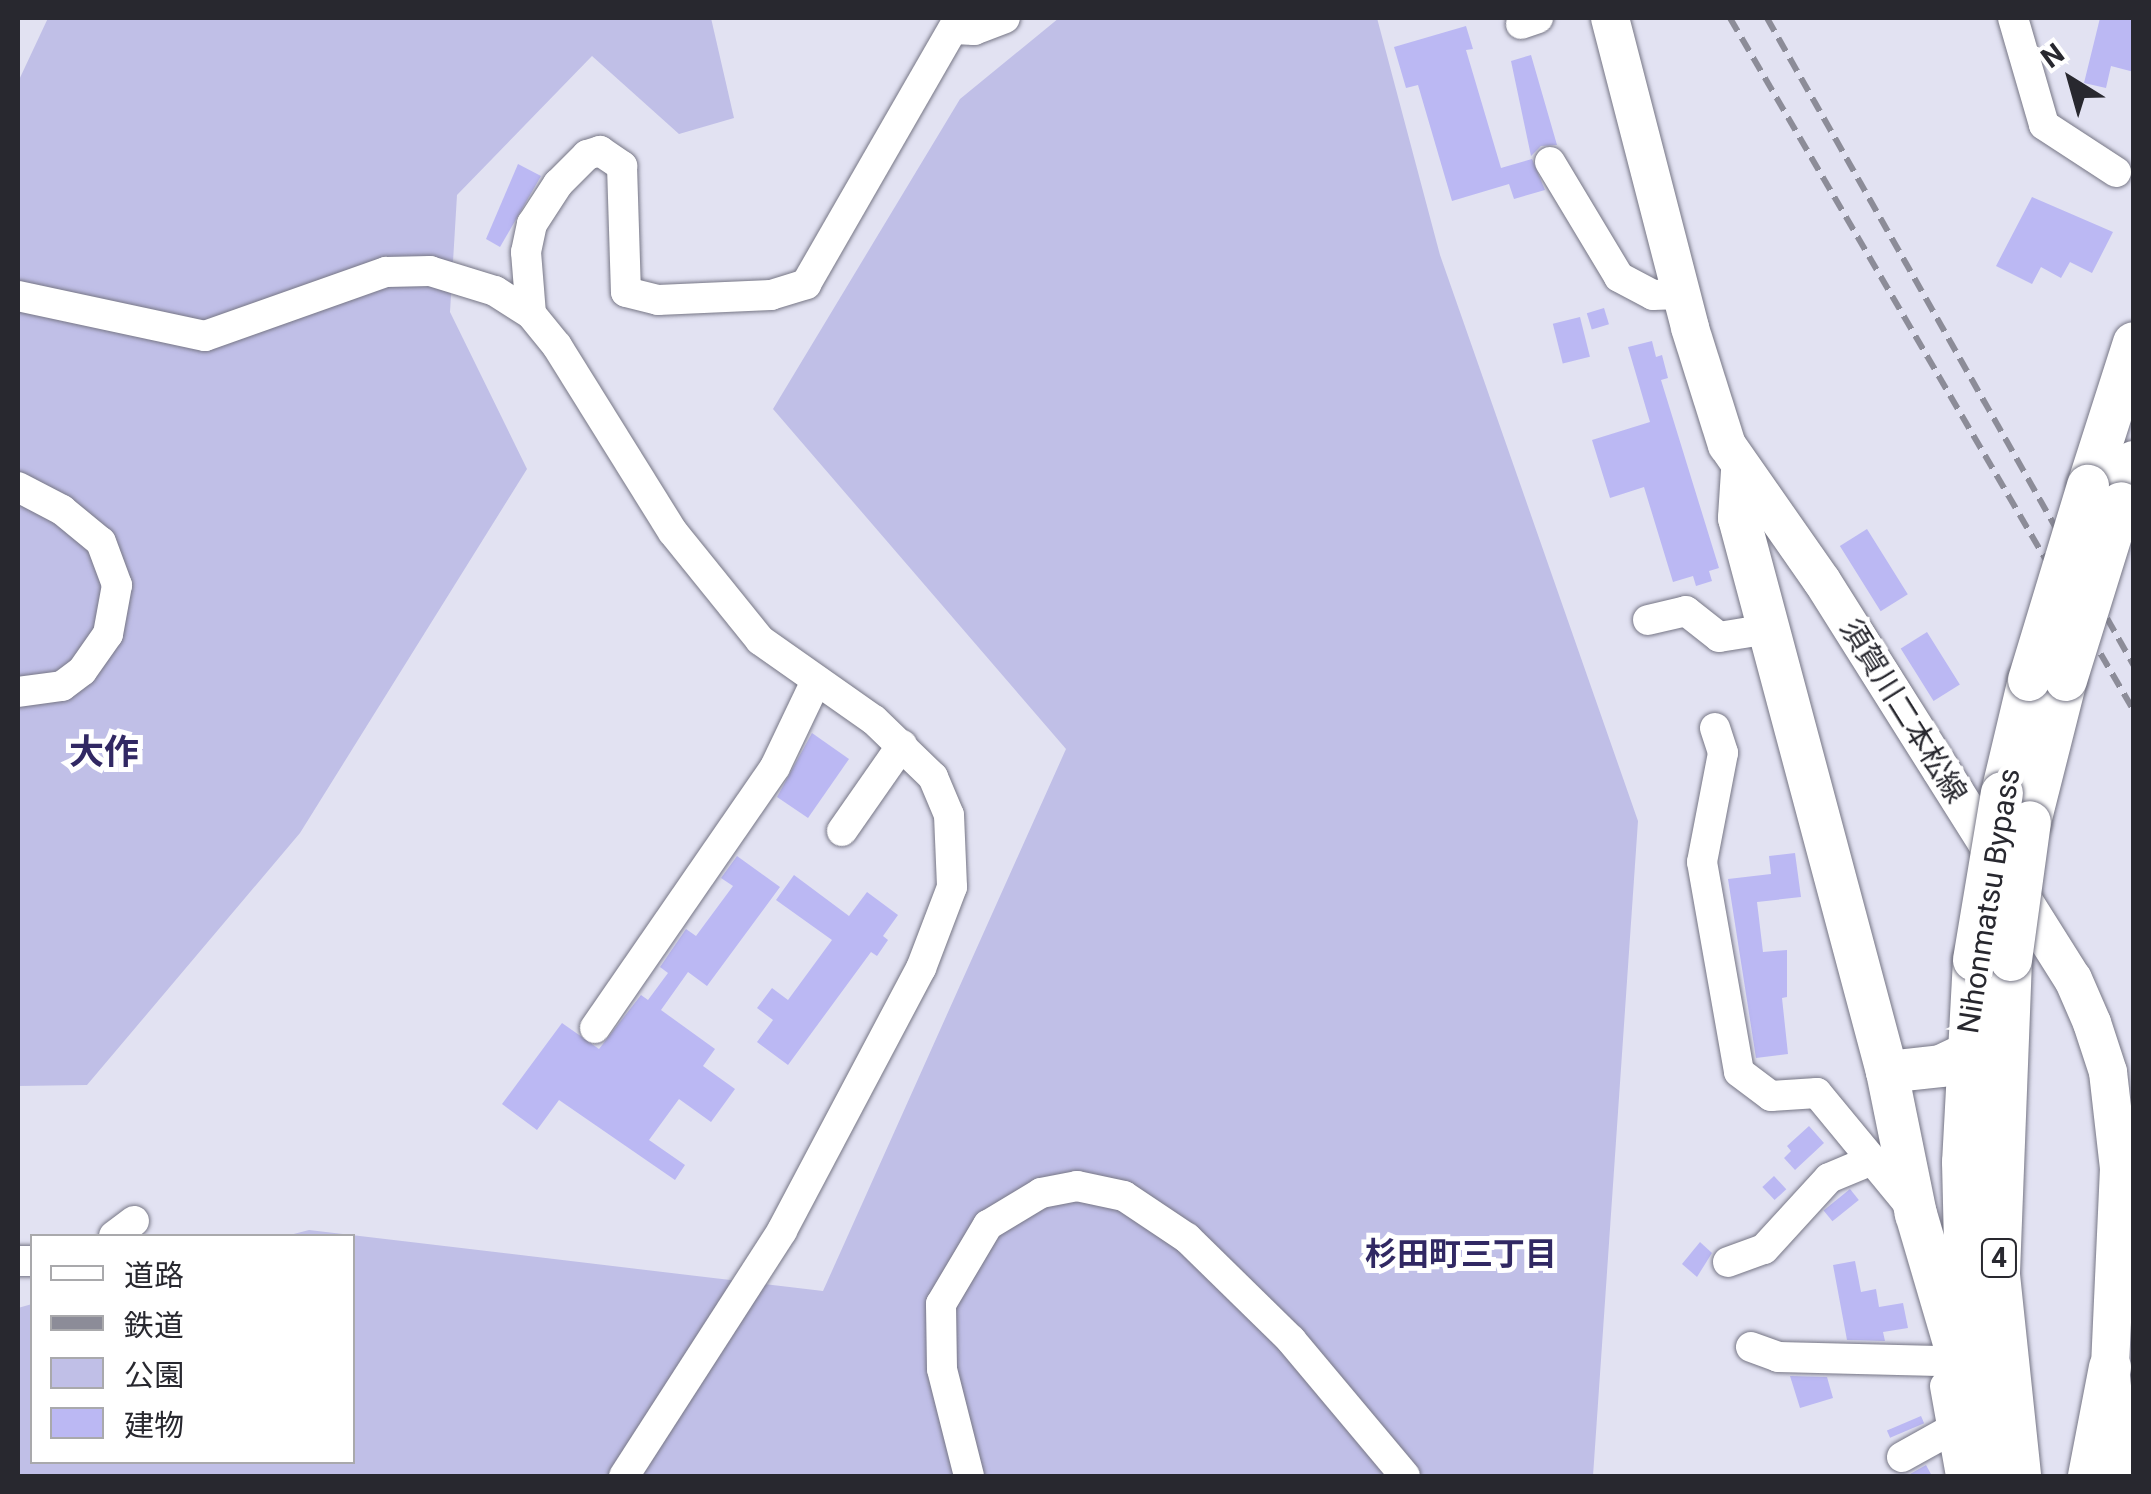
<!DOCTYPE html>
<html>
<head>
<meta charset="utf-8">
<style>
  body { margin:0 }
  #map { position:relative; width:2151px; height:1494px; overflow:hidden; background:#e2e2f2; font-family:Roboto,"Noto Sans JP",sans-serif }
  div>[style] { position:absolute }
  .green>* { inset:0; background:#c0bfe7 }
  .building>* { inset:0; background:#bbb8f3; transform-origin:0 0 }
  .roads { filter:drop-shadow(0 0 2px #767685) drop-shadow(0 0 2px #767685) }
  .minor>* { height:30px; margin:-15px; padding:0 15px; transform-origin:15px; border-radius:15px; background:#fff }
  .major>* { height:38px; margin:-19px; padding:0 19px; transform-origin:19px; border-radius:19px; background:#fff }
  .highway>* { height:42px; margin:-21px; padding:0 21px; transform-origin:21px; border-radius:21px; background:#fff }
  .rail>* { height:6px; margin-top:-3px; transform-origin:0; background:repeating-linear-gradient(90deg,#8c8c98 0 15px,transparent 0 23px) }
  .bridges { filter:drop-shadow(0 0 2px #767685) drop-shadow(0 0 2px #767685) }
  .highway-bridge>* { height:42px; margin:-21px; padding:0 21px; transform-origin:21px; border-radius:21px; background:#fff }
  span { translate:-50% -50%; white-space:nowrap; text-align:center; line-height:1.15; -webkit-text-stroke:10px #fff; paint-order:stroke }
  .shield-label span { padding:2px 8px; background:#fff; border:2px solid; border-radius:8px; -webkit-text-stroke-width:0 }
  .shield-label { font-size:28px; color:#28282f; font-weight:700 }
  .street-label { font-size:30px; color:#28282f }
  .neighbourhood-label { font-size:32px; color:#312863; font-weight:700 }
  .quarter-label { font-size:35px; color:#312863; font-weight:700 }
  .frame { position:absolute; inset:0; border:20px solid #28282f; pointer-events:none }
  .legend { position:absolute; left:30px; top:1234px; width:325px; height:230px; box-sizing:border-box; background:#fff; border:2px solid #a9a9ac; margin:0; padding:12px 18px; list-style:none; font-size:30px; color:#28282f }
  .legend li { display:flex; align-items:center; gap:20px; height:50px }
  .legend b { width:50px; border:2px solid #a9a9ac }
  .north { position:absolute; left:2021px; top:30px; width:100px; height:100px; -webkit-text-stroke:8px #fff; paint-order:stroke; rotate:323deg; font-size:28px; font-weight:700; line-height:40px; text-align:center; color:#28282f }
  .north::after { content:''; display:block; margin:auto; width:35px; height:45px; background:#28282f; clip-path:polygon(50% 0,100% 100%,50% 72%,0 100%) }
</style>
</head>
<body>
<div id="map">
  <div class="green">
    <div style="clip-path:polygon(48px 18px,711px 18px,734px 118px,679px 134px,592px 56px,457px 195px,450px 312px,527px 469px,300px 833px,87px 1085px,18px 1086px,18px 82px)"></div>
    <div style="clip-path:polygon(1059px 18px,1377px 18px,1440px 255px,1638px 821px,1593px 1476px,18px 1476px,18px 1308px,32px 1304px,32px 1462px,352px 1462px,352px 1236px,286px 1236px,309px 1230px,823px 1291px,1066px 749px,773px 409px,960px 99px)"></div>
  </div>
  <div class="building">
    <div style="clip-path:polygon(2100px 18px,2134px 18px,2134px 72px,2111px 66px,2106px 88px,2084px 83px)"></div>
    <div style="clip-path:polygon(1466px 26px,1473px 49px,1466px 50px,1501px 168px,1532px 159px,1545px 190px,1514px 199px,1509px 184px,1452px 201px,1418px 85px,1406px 88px,1394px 47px)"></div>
    <div style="clip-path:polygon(1531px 55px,1557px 145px,1541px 146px,1531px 156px,1511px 61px)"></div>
    <div style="clip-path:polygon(518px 164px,541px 176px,500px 247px,486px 239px)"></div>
    <div style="clip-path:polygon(2032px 197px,2113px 232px,2092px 273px,2070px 262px,2061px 278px,2041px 267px,2032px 284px,1996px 266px)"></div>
    <div style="left:1604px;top:308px;width:17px;height:18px;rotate:73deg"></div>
    <div style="left:1580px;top:317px;width:41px;height:28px;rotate:76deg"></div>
    <div style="clip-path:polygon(1652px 341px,1656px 357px,1662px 355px,1668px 378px,1661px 380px,1719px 568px,1709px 571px,1712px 581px,1696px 586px,1693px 576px,1673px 582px,1644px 487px,1610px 498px,1592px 440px,1650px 422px,1628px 347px)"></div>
    <div style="left:1867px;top:529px;width:77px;height:32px;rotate:58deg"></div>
    <div style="left:1927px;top:632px;width:62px;height:31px;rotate:58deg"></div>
    <div style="clip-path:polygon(812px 733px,849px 759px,808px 818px,777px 797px)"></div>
    <div style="clip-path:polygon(1795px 853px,1801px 897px,1757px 902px,1763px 952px,1787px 950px,1787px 997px,1782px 998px,1788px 1054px,1756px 1058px,1728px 879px,1771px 874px,1769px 856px)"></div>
    <div style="clip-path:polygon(737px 856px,780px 887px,707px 986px,688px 972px,661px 1010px,715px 1049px,703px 1066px,735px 1089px,711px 1122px,679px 1099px,649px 1140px,685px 1165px,675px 1180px,559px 1100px,537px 1130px,502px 1104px,562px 1023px,599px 1049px,641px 995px,648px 1000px,668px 973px,660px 967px,686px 929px,696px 936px,733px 886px,721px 878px)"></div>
    <div style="clip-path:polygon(794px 875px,849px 916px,867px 892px,898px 915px,883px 936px,888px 940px,877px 956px,871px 952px,788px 1065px,757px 1042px,773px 1020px,757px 1008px,772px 988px,788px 1000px,832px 940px,776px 900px)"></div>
    <div style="clip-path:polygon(1809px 1126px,1824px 1143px,1795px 1170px,1784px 1158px,1791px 1151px,1787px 1146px)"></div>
    <div style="left:1774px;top:1176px;width:18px;height:16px;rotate:47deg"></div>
    <div style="left:1850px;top:1189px;width:14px;height:34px;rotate:51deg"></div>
    <div style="clip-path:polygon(1700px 1242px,1712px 1253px,1697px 1277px,1682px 1264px)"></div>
    <div style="clip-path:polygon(1855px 1261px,1861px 1292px,1876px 1289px,1879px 1307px,1903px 1303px,1908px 1328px,1883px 1332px,1885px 1341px,1847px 1340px,1833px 1265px)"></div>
    <div style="clip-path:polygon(1790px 1376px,1827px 1377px,1833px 1398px,1800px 1408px)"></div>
    <div style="left:1921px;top:1416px;width:8px;height:37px;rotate:67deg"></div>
    <div style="clip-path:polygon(1926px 1465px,1932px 1476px,1884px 1476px,1910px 1474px)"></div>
  </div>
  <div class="roads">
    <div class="minor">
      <div style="left:2013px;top:18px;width:111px;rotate:73.8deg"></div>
      <div style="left:2044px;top:125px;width:86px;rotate:33.1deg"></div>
      <div style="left:1521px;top:24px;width:18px;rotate:-19deg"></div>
      <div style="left:954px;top:29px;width:20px;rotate:3deg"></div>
      <div style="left:974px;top:30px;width:33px;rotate:-21deg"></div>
      <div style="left:1550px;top:162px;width:134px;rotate:59deg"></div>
      <div style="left:1619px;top:277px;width:38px;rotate:28deg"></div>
      <div style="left:1653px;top:295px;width:28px;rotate:-2deg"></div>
      <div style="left:18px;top:296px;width:191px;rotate:12.1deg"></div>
      <div style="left:205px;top:336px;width:192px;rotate:-19.5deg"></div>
      <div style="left:386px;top:272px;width:44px;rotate:-1.3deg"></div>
      <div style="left:430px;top:271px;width:68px;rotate:17.1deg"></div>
      <div style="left:495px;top:291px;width:43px;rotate:32.6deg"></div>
      <div style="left:531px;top:314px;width:41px;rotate:50.9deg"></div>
      <div style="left:557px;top:346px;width:219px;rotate:58.1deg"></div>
      <div style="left:673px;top:532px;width:139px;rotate:51.1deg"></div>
      <div style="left:760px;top:640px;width:139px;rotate:35.1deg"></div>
      <div style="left:874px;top:720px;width:82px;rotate:44deg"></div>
      <div style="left:933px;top:777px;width:41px;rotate:67.2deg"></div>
      <div style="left:949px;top:815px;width:72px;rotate:87.6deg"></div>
      <div style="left:952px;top:887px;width:87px;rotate:110.9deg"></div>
      <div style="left:921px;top:968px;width:297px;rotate:117.9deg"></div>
      <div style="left:782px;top:1231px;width:292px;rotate:122.8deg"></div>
      <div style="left:531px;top:314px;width:62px;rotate:-94.6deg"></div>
      <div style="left:526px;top:252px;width:29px;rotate:-78deg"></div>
      <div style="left:532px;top:224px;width:48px;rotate:-57deg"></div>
      <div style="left:558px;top:184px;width:41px;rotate:-45deg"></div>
      <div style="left:587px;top:155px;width:14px;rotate:-17deg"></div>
      <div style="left:600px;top:151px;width:27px;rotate:34deg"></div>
      <div style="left:622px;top:166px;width:126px;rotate:88.2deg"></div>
      <div style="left:626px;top:292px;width:33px;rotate:14deg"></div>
      <div style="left:658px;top:300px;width:113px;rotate:-2.5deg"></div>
      <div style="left:771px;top:295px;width:37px;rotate:-17deg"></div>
      <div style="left:806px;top:284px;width:307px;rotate:-60.1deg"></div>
      <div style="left:18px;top:487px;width:50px;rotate:27.6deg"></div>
      <div style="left:62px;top:510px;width:50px;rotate:39.4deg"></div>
      <div style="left:101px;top:542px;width:46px;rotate:69.6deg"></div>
      <div style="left:117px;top:585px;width:50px;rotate:100.4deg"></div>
      <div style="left:108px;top:634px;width:45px;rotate:125.1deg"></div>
      <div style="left:82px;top:671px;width:25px;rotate:143deg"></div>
      <div style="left:62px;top:686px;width:44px;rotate:172.2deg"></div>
      <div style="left:1648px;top:620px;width:39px;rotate:-13deg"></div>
      <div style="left:1686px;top:611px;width:42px;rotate:38.2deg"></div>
      <div style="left:1719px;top:637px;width:51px;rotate:-9.1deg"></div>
      <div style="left:1715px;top:728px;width:26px;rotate:72deg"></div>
      <div style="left:1723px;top:753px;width:111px;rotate:100.9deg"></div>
      <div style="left:1702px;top:862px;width:213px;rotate:80deg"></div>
      <div style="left:1739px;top:1072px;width:40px;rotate:37deg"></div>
      <div style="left:1771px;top:1096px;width:46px;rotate:-3.7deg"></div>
      <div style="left:1817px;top:1093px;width:146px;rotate:50.5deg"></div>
      <div style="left:842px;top:831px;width:105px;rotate:-55.1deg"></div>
      <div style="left:595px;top:1028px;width:317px;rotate:-55.4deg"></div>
      <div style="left:775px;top:767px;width:95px;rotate:-64.5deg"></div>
      <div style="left:114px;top:1236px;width:25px;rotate:-37deg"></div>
      <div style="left:18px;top:1261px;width:14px"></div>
      <div style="left:1728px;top:1262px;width:38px;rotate:-20deg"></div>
      <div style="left:1764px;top:1249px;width:96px;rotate:-47.5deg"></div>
      <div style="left:1829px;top:1178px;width:47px;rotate:-22.7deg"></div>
      <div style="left:1751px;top:1347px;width:29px;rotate:20deg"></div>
      <div style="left:1778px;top:1357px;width:160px;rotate:1.4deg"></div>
      <div style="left:1945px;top:1386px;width:91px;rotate:79.9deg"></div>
      <div style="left:1902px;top:1457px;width:62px;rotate:-29.1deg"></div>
      <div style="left:969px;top:1476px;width:110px;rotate:-104.2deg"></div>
      <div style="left:942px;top:1369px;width:65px;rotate:-90.9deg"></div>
      <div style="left:941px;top:1304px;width:92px;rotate:-59.3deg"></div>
      <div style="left:988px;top:1225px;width:62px;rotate:-31.1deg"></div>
      <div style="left:1041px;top:1193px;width:37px;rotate:-11deg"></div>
      <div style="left:1077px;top:1186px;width:48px;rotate:12deg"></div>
      <div style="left:1124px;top:1196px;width:76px;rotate:33.7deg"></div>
      <div style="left:1187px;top:1238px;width:146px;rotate:44.4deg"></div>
      <div style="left:1291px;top:1340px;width:177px;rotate:50deg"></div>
    </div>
    <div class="major">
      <div style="left:1610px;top:18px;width:320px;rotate:75.5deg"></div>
      <div style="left:1690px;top:328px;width:123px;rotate:72.5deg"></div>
      <div style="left:1727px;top:445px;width:166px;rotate:55.1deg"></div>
      <div style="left:1822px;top:581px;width:471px;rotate:57.8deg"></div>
      <div style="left:2073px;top:979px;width:48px;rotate:66.6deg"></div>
      <div style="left:2092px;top:1023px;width:52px;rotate:71.9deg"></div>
      <div style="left:2108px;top:1072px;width:97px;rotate:83.5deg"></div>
      <div style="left:2119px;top:1168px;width:199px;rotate:92.6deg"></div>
      <div style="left:2110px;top:1367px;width:110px;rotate:84.2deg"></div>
    </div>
    <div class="highway">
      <div style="left:1742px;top:471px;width:47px;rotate:93.7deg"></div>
      <div style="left:1739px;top:518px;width:573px;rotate:75.04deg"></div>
      <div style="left:1887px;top:1072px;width:145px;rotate:78.5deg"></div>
      <div style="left:1916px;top:1214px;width:213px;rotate:73.6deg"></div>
      <div style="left:2088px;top:486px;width:150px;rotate:-72.2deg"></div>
      <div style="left:2121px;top:503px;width:43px;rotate:-72.4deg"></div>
      <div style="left:2002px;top:793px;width:116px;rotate:-76.6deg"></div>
      <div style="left:2030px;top:822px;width:146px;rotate:-75.8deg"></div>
      <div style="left:1974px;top:960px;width:202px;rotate:93.1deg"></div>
      <div style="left:1963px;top:1162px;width:120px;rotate:88.6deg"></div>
      <div style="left:1966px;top:1282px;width:195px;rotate:84.1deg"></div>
      <div style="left:2011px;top:960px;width:315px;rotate:92.2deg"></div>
      <div style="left:1999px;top:1275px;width:202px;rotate:84deg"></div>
      <div style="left:1887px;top:1072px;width:54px;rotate:-6.3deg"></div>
      <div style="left:1941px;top:1066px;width:49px;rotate:-25.5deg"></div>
      <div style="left:2089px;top:1476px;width:111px;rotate:-79.1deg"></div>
    </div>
  </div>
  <div class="rail">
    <div style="left:1730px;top:18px;width:802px;rotate:59.76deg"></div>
    <div style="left:1767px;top:18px;width:745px;rotate:60.47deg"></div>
  </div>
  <div class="bridges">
    <div class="highway-bridge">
      <div style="left:2029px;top:680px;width:203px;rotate:-73.1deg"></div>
      <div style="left:2066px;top:680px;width:185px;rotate:-72.7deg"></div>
      <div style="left:1974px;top:960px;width:169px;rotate:-80.5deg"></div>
      <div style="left:2011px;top:960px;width:139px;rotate:-82.2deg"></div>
    </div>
  </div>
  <div class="shield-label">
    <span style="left:1999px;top:1258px">4</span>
  </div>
  <div class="street-label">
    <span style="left:1903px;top:711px;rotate:58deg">須賀川二本松線</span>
    <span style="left:1989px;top:901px;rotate:-81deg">Nihonmatsu Bypass</span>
  </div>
  <div class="neighbourhood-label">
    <span style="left:1461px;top:1254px">杉田町三丁目</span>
  </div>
  <div class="quarter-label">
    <span style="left:104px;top:753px">大作</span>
  </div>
  <div class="frame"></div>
  <ul class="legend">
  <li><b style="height:12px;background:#fff"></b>道路</li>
  <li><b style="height:12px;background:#8c8c98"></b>鉄道</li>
  <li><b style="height:28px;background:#c0bfe7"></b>公園</li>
  <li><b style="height:28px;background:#bbb8f3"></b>建物</li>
  </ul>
  <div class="north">N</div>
</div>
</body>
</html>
